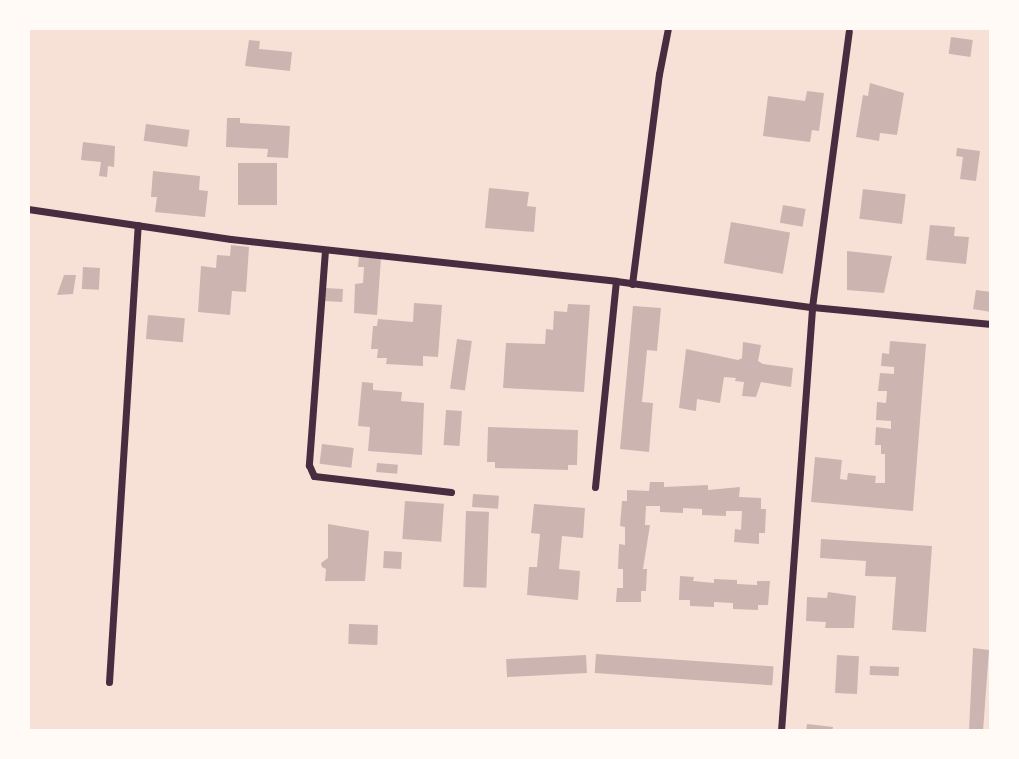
<!DOCTYPE html>
<html>
<head>
<meta charset="utf-8">
<style>
  body { margin:0 }
  #map { position:relative; width:1019px; height:759px; overflow:hidden; background:#f7e1d7; font-family:Arial,sans-serif }
  div>[style] { position:absolute }
  .building>* { inset:0; background:#ccb4b1; transform-origin:0 0 }
  .minor>* { height:7px; margin:-3.5px; padding:0 3.5px; transform-origin:3.5px; border-radius:3.5px; background:#4a2c40 }
  span { translate:-50% -50%; white-space:nowrap; text-align:center; line-height:1.15; -webkit-text-stroke:5px #fffaf5; paint-order:stroke }
  .frame { position:absolute; inset:0; border:30px solid #fffaf5; pointer-events:none }
</style>
</head>
<body>
<div id="map">
  <div class="building">
    <div style="left:951px;top:37px;width:22px;height:17px;rotate:8deg"></div>
    <div style="clip-path:polygon(249px 40px,260px 41px,259px 49px,292px 52px,290px 71px,245px 66px)"></div>
    <div style="clip-path:polygon(870px 83px,904px 93px,897px 135px,880px 133px,879px 141px,856px 137px,863px 95px,868px 96px)"></div>
    <div style="clip-path:polygon(807px 91px,824px 93px,819px 131px,812px 130px,810px 142px,763px 136px,768px 96px,805px 101px)"></div>
    <div style="clip-path:polygon(227px 118px,240px 118px,240px 123px,290px 126px,288px 158px,267px 157px,268px 149px,226px 147px)"></div>
    <div style="left:146px;top:124px;width:44px;height:17px;rotate:8deg"></div>
    <div style="clip-path:polygon(83px 142px,115px 146px,114px 167px,108px 166px,107px 177px,99px 176px,101px 162px,81px 160px)"></div>
    <div style="clip-path:polygon(957px 148px,980px 151px,976px 181px,960px 179px,963px 157px,956px 156px)"></div>
    <div style="left:277px;top:163px;width:42px;height:39px;rotate:90deg"></div>
    <div style="clip-path:polygon(153px 171px,200px 176px,199px 190px,208px 191px,205px 217px,155px 212px,157px 197px,151px 197px)"></div>
    <div style="clip-path:polygon(489px 188px,529px 192px,527px 206px,536px 207px,534px 232px,485px 228px)"></div>
    <div style="left:863px;top:189px;width:43px;height:30px;rotate:7deg"></div>
    <div style="left:783px;top:205px;width:23px;height:18px;rotate:10deg"></div>
    <div style="left:731px;top:222px;width:60px;height:42px;rotate:10deg"></div>
    <div style="clip-path:polygon(930px 225px,955px 227px,954px 236px,969px 237px,966px 264px,926px 260px)"></div>
    <div style="clip-path:polygon(231px 245px,249px 247px,246px 292px,232px 291px,230px 315px,198px 312px,201px 266px,216px 268px,217px 255px,230px 256px)"></div>
    <div style="clip-path:polygon(847px 251px,892px 256px,884px 293px,847px 290px)"></div>
    <div style="clip-path:polygon(359px 256px,381px 258px,377px 315px,354px 313px,355px 284px,363px 283px,364px 267px,358px 267px)"></div>
    <div style="left:83px;top:267px;width:17px;height:22px;rotate:3deg"></div>
    <div style="clip-path:polygon(64px 275px,76px 275px,73px 294px,57px 295px)"></div>
    <div style="left:325px;top:288px;width:18px;height:13px;rotate:3deg"></div>
    <div style="clip-path:polygon(976px 290px,991px 292px,991px 312px,973px 309px)"></div>
    <div style="clip-path:polygon(414px 303px,442px 305px,438px 357px,423px 356px,423px 366px,386px 364px,387px 358px,377px 358px,378px 349px,371px 349px,373px 326px,377px 326px,378px 319px,413px 322px)"></div>
    <div style="clip-path:polygon(568px 304px,590px 305px,584px 392px,503px 388px,506px 343px,545px 344px,546px 329px,553px 330px,554px 311px,567px 312px)"></div>
    <div style="clip-path:polygon(633px 306px,661px 308px,657px 351px,647px 350px,642px 402px,653px 403px,649px 452px,620px 449px)"></div>
    <div style="left:148px;top:315px;width:37px;height:24px;rotate:5deg"></div>
    <div style="left:457px;top:339px;width:15px;height:50px;rotate:8deg"></div>
    <div style="clip-path:polygon(890px 341px,926px 344px,913px 511px,811px 502px,815px 457px,842px 460px,840px 479px,847px 480px,848px 473px,876px 476px,875px 483px,885px 483px,885px 454px,881px 454px,881px 445px,875px 445px,876px 427px,891px 429px,891px 421px,876px 420px,877px 402px,886px 403px,887px 391px,878px 391px,880px 373px,894px 374px,894px 367px,881px 366px,882px 353px,889px 354px)"></div>
    <div style="clip-path:polygon(743px 342px,761px 345px,758px 361px,763px 364px,793px 368px,791px 387px,761px 382px,756px 397px,742px 396px,744px 382px,735px 381px,736px 378px,724px 377px,720px 403px,697px 399px,696px 411px,679px 408px,686px 349px,738px 360px,742px 358px)"></div>
    <div style="clip-path:polygon(362px 382px,373px 383px,373px 390px,402px 392px,401px 401px,424px 403px,422px 455px,368px 451px,370px 427px,358px 426px)"></div>
    <div style="left:446px;top:410px;width:16px;height:35px;rotate:4deg"></div>
    <div style="clip-path:polygon(488px 427px,578px 430px,577px 465px,568px 465px,568px 470px,495px 468px,495px 462px,487px 462px)"></div>
    <div style="left:322px;top:444px;width:32px;height:20px;rotate:7deg"></div>
    <div style="left:377px;top:463px;width:21px;height:9px;rotate:5deg"></div>
    <div style="clip-path:polygon(650px 482px,664px 482px,664px 487px,708px 485px,708px 490px,740px 487px,739px 497px,761px 498px,761px 509px,766px 509px,765px 533px,759px 533px,759px 544px,734px 542px,735px 529px,741px 530px,742px 511px,726px 511px,726px 516px,702px 515px,702px 509px,683px 508px,683px 513px,660px 512px,660px 506px,646px 506px,645px 525px,650px 525px,643px 569px,647px 569px,646px 591px,641px 591px,641px 602px,616px 602px,617px 588px,623px 588px,623px 569px,618px 569px,619px 544px,625px 545px,625px 527px,620px 526px,622px 501px,627px 501px,627px 490px,649px 491px)"></div>
    <div style="left:473px;top:494px;width:26px;height:13px;rotate:4deg"></div>
    <div style="left:405px;top:501px;width:39px;height:38px;rotate:4deg"></div>
    <div style="clip-path:polygon(534px 504px,585px 508px,583px 538px,562px 536px,559px 569px,580px 571px,578px 600px,527px 595px,529px 567px,537px 567px,540px 534px,531px 533px)"></div>
    <div style="left:466px;top:511px;width:23px;height:76px;rotate:2deg"></div>
    <div style="clip-path:polygon(328px 524px,369px 531px,365px 581px,325px 581px,326px 569px,322px 567px,321px 563px,328px 558px)"></div>
    <div style="clip-path:polygon(821px 539px,932px 546px,926px 632px,892px 630px,896px 577px,865px 576px,866px 561px,820px 558px)"></div>
    <div style="left:384px;top:551px;width:18px;height:17px;rotate:3deg"></div>
    <div style="clip-path:polygon(680px 576px,694px 577px,693px 581px,714px 583px,714px 579px,737px 580px,737px 584px,757px 585px,757px 581px,770px 581px,768px 605px,758px 605px,758px 610px,733px 609px,733px 603px,714px 602px,714px 607px,690px 606px,690px 600px,679px 600px)"></div>
    <div style="clip-path:polygon(828px 592px,856px 596px,854px 628px,825px 628px,826px 622px,806px 621px,807px 597px,827px 598px)"></div>
    <div style="left:349px;top:624px;width:29px;height:20px;rotate:2deg"></div>
    <div style="clip-path:polygon(973px 648px,989px 650px,983px 731px,969px 731px)"></div>
    <div style="left:596px;top:654px;width:178px;height:19px;rotate:4deg"></div>
    <div style="left:586px;top:655px;width:18px;height:80px;rotate:87deg"></div>
    <div style="left:837px;top:655px;width:22px;height:38px;rotate:3deg"></div>
    <div style="left:870px;top:666px;width:29px;height:9px;rotate:2deg"></div>
    <div style="clip-path:polygon(807px 724px,833px 727px,832px 731px,806px 731px)"></div>
  </div>
  <div class="minor">
    <div style="left:28px;top:209px;width:205px;rotate:8.4deg"></div>
    <div style="left:231px;top:239px;width:387px;rotate:6.2deg"></div>
    <div style="left:616px;top:281px;width:198px;rotate:7.6deg"></div>
    <div style="left:812px;top:307px;width:180px;rotate:5.4deg"></div>
    <div style="left:325px;top:250px;width:216px;rotate:94.3deg"></div>
    <div style="left:309px;top:465px;width:12px;rotate:66deg"></div>
    <div style="left:314px;top:476px;width:138px;rotate:6.7deg"></div>
    <div style="left:632px;top:284px;width:212px;rotate:-82.7deg"></div>
    <div style="left:659px;top:74px;width:47px;rotate:-78.9deg"></div>
    <div style="left:595px;top:487px;width:207px;rotate:-84.2deg"></div>
    <div style="left:109px;top:682px;width:458px;rotate:-86.4deg"></div>
    <div style="left:781px;top:731px;width:425px;rotate:-85.8deg"></div>
    <div style="left:812px;top:307px;width:278px;rotate:-82.4deg"></div>
  </div>
  <div class="frame"></div>
</div>
</body>
</html>
